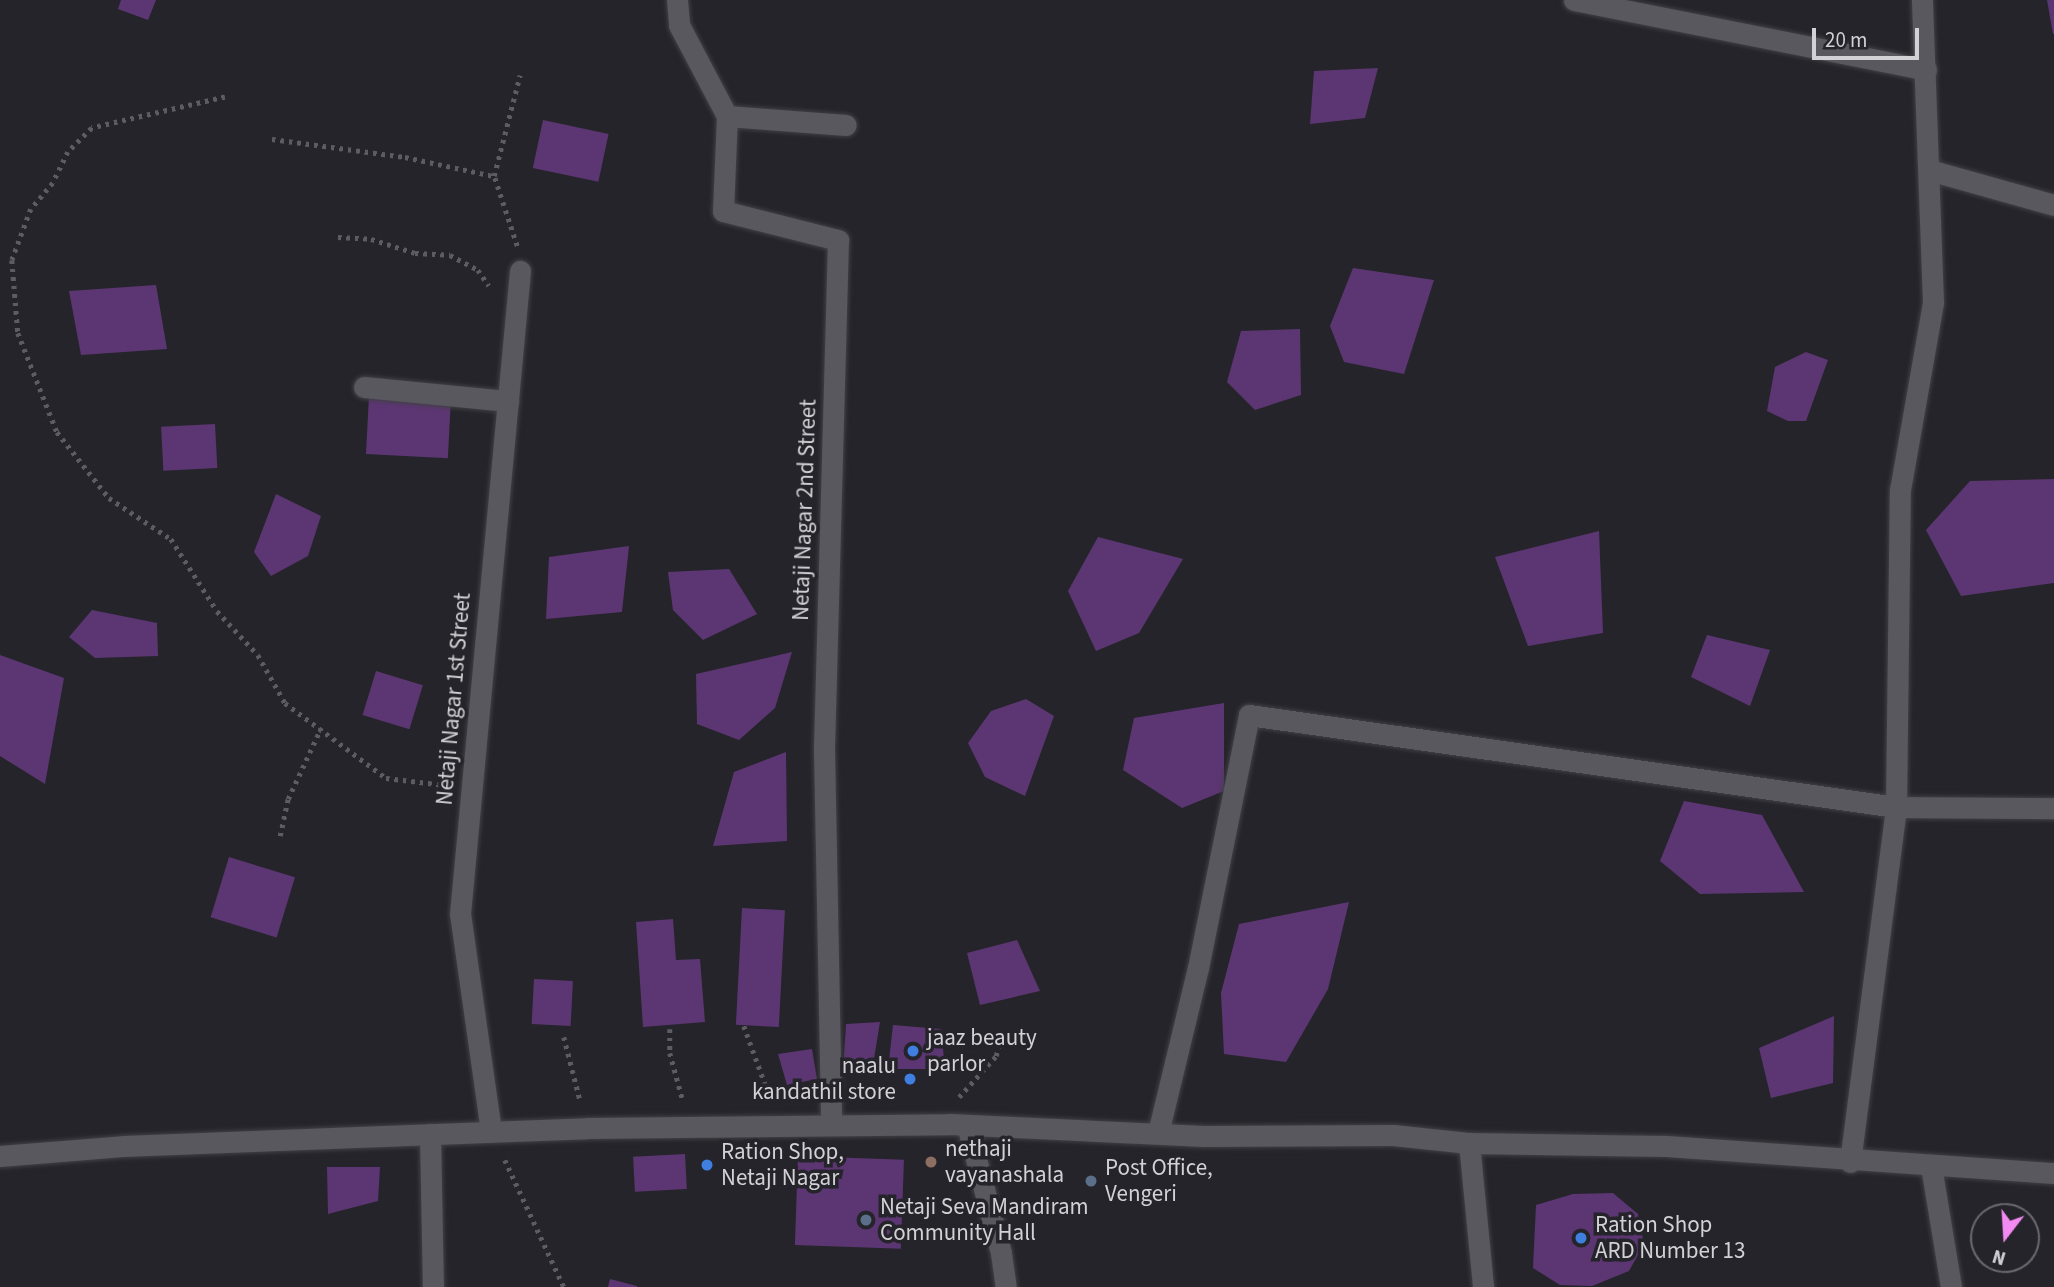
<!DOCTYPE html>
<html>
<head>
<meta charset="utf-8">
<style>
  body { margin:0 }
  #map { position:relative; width:2054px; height:1287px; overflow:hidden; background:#25242a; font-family:"Source Sans 3",sans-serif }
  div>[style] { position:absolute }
  .building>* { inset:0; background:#5c3672; transform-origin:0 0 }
  .path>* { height:4.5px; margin-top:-2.25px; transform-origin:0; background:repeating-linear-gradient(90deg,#5d5c62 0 3.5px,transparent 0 8.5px) }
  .roads { filter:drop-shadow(0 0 2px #414045) drop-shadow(0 0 2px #414045) }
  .street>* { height:21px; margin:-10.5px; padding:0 10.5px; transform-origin:10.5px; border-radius:10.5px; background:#59585f }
  .secondary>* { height:21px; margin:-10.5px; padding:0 10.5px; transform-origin:10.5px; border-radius:10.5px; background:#59585f }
  .dots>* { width:19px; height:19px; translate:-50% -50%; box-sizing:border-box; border:4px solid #25242a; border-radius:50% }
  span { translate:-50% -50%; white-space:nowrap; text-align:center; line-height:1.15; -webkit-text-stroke:7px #25242a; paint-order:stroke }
  .street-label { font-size:23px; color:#d2d1d5 }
  .poi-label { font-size:23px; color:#d2d1d5 }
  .left { translate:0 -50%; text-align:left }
  .right { translate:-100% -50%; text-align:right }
  .north { position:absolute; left:1970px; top:1203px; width:70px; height:70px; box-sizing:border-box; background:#25242a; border:2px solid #6a696e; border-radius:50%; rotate:197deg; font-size:19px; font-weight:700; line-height:28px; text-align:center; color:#d2d1d5 }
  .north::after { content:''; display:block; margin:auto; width:24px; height:32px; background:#f28af2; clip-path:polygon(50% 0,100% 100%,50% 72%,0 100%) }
  .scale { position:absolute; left:1812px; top:28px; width:107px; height:32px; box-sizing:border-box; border:4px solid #d2d1d5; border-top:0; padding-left:9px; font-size:21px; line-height:24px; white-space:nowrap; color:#d2d1d5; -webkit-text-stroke:5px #25242a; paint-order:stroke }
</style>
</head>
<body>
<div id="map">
  <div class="building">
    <div style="clip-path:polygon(121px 0,156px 0,148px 20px,118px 9px)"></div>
    <div style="clip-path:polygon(2047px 0,2054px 0,2054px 34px,2053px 34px)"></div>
    <div style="clip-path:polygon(1378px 68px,1365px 118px,1310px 124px,1314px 71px)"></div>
    <div style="left:543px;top:120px;width:67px;height:49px;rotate:12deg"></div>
    <div style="clip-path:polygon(1353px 268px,1434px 280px,1404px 374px,1344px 362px,1330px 326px)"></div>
    <div style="clip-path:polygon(156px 285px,167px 349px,81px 355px,69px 291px)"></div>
    <div style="clip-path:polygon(1300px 329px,1301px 395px,1255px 410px,1227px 382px,1241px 331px)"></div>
    <div style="clip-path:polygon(1806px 352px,1828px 360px,1806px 421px,1788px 421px,1767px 411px,1775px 367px)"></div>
    <div style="left:369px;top:396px;width:82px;height:58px;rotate:3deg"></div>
    <div style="left:215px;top:424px;width:44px;height:54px;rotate:87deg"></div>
    <div style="clip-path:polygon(2054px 479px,2054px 583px,1961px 596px,1926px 530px,1970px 481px)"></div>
    <div style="clip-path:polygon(276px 494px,321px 516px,308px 556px,271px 576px,254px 552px)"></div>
    <div style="clip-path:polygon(1599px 531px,1603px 633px,1528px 646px,1495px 557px)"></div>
    <div style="clip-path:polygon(1098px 537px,1183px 559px,1139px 633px,1096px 651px,1068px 591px)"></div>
    <div style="clip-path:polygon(629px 546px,622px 612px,546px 619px,549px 557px)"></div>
    <div style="clip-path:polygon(729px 569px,757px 614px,703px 640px,673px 610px,668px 572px)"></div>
    <div style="clip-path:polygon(92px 610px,157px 623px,158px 656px,95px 658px,69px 637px)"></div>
    <div style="clip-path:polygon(1707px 635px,1770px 650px,1750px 706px,1691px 677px)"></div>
    <div style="clip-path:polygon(792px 652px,775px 708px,739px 740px,697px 724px,696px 674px)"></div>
    <div style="clip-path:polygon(0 655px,64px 678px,45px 784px,0 756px)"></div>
    <div style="left:376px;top:671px;width:49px;height:46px;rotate:17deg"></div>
    <div style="clip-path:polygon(1026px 699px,1054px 716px,1025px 796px,985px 777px,968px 743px,991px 711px)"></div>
    <div style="clip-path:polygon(1224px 703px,1224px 791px,1182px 808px,1123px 770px,1134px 718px)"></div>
    <div style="clip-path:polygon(786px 752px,787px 841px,713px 846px,734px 772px)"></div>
    <div style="clip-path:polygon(1684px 801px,1762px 815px,1804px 892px,1700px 894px,1660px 861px)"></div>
    <div style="left:229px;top:857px;width:69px;height:63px;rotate:17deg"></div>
    <div style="clip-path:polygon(1349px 902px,1328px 989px,1286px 1062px,1224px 1054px,1221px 993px,1239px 924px)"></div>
    <div style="left:742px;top:908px;width:43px;height:117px;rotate:3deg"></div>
    <div style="clip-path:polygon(673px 919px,676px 960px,700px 959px,705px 1022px,643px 1027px,636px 922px)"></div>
    <div style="clip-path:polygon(1017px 940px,1040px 991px,980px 1005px,967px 953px)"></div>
    <div style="left:534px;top:979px;width:39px;height:45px;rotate:3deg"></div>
    <div style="clip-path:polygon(1834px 1016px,1833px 1083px,1771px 1098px,1759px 1048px)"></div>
    <div style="clip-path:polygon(880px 1022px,873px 1065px,843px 1071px,846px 1024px)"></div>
    <div style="clip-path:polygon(893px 1025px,941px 1029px,945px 1069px,888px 1069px)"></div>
    <div style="clip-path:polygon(812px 1049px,817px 1079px,787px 1085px,778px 1054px)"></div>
    <div style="left:685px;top:1154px;width:35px;height:52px;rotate:87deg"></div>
    <div style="left:798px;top:1156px;width:106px;height:89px;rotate:2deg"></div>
    <div style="clip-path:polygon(327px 1167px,380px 1167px,378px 1201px,328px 1214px)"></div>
    <div style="clip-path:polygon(1613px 1193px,1638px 1214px,1644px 1244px,1629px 1271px,1592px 1286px,1560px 1285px,1533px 1268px,1536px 1205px,1573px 1194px)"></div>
    <div style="clip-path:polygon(610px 1279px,637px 1286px,637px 1287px,608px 1287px)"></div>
  </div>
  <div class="path">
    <div style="left:225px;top:97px;width:137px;rotate:166.9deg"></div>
    <div style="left:92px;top:128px;width:34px;rotate:135deg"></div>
    <div style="left:68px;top:152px;width:34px;rotate:116deg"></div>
    <div style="left:53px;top:183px;width:34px;rotate:130deg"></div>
    <div style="left:31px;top:209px;width:54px;rotate:110.4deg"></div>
    <div style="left:12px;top:260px;width:73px;rotate:85.3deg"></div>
    <div style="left:18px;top:333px;width:106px;rotate:68.5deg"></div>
    <div style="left:57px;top:432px;width:84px;rotate:51.8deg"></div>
    <div style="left:109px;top:498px;width:74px;rotate:33.5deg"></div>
    <div style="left:171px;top:539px;width:85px;rotate:57.4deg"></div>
    <div style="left:217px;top:611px;width:60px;rotate:47deg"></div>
    <div style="left:258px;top:655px;width:55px;rotate:60.6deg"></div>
    <div style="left:285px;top:703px;width:126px;rotate:36.6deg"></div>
    <div style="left:386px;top:778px;width:59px;rotate:6.8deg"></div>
    <div style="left:272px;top:139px;width:134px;rotate:7.7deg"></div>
    <div style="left:405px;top:157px;width:91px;rotate:12.1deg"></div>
    <div style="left:338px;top:237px;width:33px;rotate:3deg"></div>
    <div style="left:371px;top:239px;width:46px;rotate:17.7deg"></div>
    <div style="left:415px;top:253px;width:35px;rotate:3deg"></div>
    <div style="left:450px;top:255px;width:32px;rotate:28deg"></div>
    <div style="left:478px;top:270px;width:19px;rotate:55deg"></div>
    <div style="left:517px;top:246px;width:74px;rotate:-108.2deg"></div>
    <div style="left:494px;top:176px;width:104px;rotate:-75.6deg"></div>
    <div style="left:280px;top:836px;width:38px;rotate:-78deg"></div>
    <div style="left:288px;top:799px;width:78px;rotate:-65.1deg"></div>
    <div style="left:744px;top:1026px;width:79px;rotate:70deg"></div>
    <div style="left:670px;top:1029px;width:24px;rotate:90deg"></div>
    <div style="left:670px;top:1053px;width:50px;rotate:74.8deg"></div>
    <div style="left:564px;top:1037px;width:65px;rotate:75.7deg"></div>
    <div style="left:959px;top:1097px;width:55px;rotate:-47.9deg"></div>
    <div style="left:996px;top:1056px;width:24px;rotate:-75deg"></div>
    <div style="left:505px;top:1160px;width:140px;rotate:65.1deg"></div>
  </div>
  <div class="roads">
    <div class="street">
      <div style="left:677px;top:0;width:25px;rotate:85deg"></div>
      <div style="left:679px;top:25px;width:103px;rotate:62.2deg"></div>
      <div style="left:727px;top:116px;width:95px;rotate:92.4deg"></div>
      <div style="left:723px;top:211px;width:119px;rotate:14.2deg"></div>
      <div style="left:838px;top:240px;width:509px;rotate:91.58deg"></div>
      <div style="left:824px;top:749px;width:376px;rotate:88.9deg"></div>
      <div style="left:1574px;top:0;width:359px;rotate:11.2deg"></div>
      <div style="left:727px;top:116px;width:119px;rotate:4.3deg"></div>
      <div style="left:1929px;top:170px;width:130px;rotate:15.6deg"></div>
      <div style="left:364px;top:387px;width:145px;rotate:5.6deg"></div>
      <div style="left:967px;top:1125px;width:132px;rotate:75.1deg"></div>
      <div style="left:1001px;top:1253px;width:34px;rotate:82deg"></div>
      <div style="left:491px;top:1131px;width:219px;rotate:-98.1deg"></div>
      <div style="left:460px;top:914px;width:646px;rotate:-84.67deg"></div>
      <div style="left:1158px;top:1133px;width:170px;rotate:-76.4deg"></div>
      <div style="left:1198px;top:968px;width:258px;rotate:-78.6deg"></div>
      <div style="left:1249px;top:715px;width:654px;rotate:8.09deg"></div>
      <div style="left:1896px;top:807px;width:317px;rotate:-89.3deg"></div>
      <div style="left:1900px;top:490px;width:191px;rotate:-80deg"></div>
      <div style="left:1933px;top:302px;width:302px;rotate:-92.1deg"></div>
      <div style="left:430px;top:1134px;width:153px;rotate:88.9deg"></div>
      <div style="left:1469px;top:1143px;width:145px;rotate:84.4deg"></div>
      <div style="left:1850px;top:1162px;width:358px;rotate:-82.6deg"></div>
      <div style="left:1896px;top:807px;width:158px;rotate:0.4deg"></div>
      <div style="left:1931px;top:1166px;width:123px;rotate:80.6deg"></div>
    </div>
    <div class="secondary">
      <div style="left:0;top:1156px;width:123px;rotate:-4.6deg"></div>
      <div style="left:123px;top:1146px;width:465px;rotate:-2.2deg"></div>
      <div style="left:588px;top:1128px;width:362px;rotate:-0.6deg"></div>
      <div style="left:950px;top:1124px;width:254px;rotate:2.7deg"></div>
      <div style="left:1204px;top:1136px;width:189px;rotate:-0.3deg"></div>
      <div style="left:1393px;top:1135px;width:76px;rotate:6deg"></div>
      <div style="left:1469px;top:1143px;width:197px;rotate:0.9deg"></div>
      <div style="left:1666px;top:1146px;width:389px;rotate:4deg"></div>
    </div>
  </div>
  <div class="dots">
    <div style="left:913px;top:1051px;background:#3f7fe0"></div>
    <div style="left:910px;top:1079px;background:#3f7fe0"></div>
    <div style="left:931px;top:1162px;background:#8d6e63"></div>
    <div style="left:707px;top:1165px;background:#3f7fe0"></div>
    <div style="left:1091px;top:1181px;background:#5c6f8a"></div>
    <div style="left:866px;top:1220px;background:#5c6f8a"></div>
    <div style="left:1581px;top:1238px;background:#3f7fe0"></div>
  </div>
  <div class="street-label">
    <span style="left:805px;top:510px;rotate:-88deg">Netaji Nagar 2nd Street</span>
    <span style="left:454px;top:699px;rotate:-85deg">Netaji Nagar 1st Street</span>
  </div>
  <div class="poi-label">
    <span class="left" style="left:927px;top:1051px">jaaz beauty<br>parlor</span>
    <span class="right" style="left:896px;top:1079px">naalu<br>kandathil store</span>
    <span class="left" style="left:945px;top:1162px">nethaji<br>vayanashala</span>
    <span class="left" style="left:721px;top:1165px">Ration Shop,<br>Netaji Nagar</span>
    <span class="left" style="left:1105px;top:1181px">Post Office,<br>Vengeri</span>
    <span class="left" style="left:880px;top:1220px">Netaji Seva Mandiram<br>Community Hall</span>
    <span class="left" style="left:1595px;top:1238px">Ration Shop<br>ARD Number 13</span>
  </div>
  <div class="north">N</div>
  <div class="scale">20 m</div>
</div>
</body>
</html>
